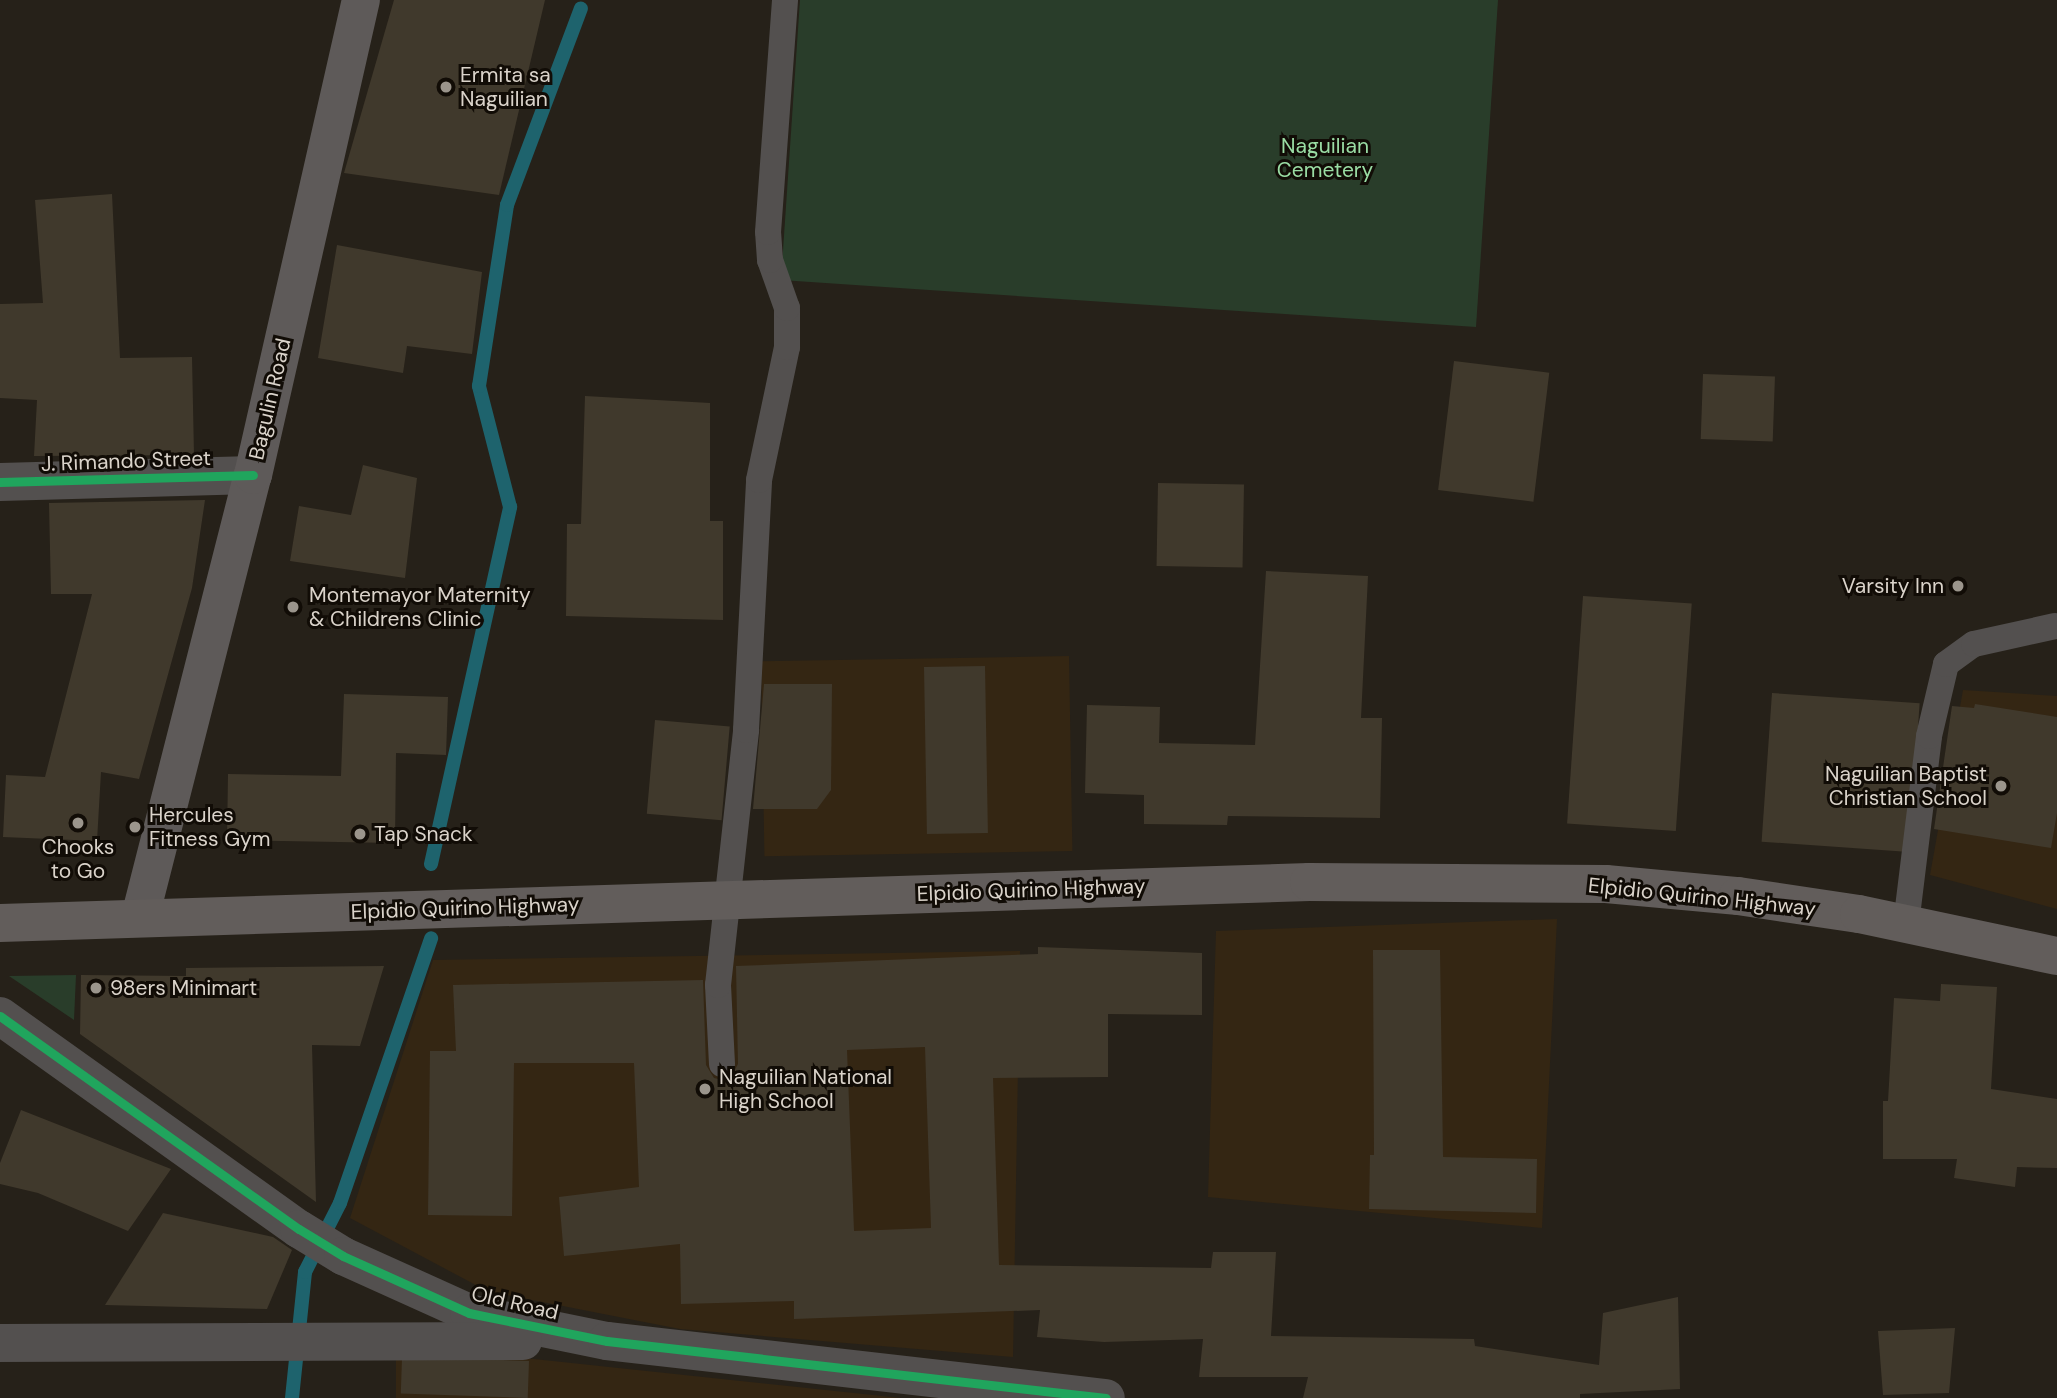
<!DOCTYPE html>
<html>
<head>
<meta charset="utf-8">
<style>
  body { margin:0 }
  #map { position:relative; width:2057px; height:1398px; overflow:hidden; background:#262119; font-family:"DM Sans",sans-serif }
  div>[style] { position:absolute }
  .built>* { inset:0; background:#342613; transform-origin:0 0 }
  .green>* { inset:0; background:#293d2a }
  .stream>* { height:14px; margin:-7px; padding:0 7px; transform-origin:7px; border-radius:7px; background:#1e636d }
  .building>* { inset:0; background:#40392c; transform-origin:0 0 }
  .lane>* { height:26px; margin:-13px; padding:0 13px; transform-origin:13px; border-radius:13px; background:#53504f }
  .street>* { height:38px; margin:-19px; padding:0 19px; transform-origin:19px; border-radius:19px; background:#53504f }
  .secondary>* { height:38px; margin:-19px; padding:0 19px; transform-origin:19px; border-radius:19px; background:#5e5a59 }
  .highway>* { height:38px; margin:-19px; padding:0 19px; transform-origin:19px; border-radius:19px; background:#625d5b }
  .cycleway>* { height:9px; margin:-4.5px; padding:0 4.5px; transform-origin:4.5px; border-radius:4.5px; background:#20a55d }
  .dots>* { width:19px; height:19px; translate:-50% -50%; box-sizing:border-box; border:4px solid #110c06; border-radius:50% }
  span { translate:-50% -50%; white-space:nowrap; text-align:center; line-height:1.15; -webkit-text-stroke:6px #110c06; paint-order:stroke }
  .poi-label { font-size:21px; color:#dad3ca }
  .left { translate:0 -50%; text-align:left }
  .right { translate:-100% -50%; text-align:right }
  .park-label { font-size:21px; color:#9adda4 }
  .street-label { font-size:21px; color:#dad3ca }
</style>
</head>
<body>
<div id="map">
  <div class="built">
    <div style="left:1069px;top:656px;width:195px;height:308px;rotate:89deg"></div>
    <div style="clip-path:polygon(1963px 690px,2057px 696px,2057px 909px,1930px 875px)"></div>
    <div style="clip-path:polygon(1557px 919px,1542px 1228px,1208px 1197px,1216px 931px)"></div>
    <div style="clip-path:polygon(1020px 951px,1013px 1357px,680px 1329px,487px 1291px,350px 1218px,433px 960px)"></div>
    <div style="clip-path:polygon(396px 1358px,534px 1359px,901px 1398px,396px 1398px)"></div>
  </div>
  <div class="green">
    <div style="clip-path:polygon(800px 0,1498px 0,1476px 327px,781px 280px)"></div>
    <div style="clip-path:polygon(76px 975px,74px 1020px,9px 976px)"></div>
  </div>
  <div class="stream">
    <div style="left:431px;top:864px;width:366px;rotate:-77.5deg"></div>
    <div style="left:510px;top:507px;width:125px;rotate:-104.4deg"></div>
    <div style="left:479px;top:386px;width:183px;rotate:-81.2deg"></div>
    <div style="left:507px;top:205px;width:210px;rotate:-69.4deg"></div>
    <div style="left:292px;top:1398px;width:127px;rotate:-84.1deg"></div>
    <div style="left:305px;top:1272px;width:77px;rotate:-63.1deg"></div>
    <div style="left:340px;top:1203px;width:280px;rotate:-71deg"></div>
  </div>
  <div class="building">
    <div style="clip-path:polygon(394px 0,545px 0,499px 195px,344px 173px)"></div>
    <div style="clip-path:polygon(112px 194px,120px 358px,192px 357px,194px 455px,34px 456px,37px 400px,0 398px,0 304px,43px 303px,35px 200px)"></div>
    <div style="clip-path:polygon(337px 245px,482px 272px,472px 354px,407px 346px,403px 373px,318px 358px)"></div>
    <div style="left:1454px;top:361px;width:96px;height:130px;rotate:7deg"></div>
    <div style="left:1703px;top:374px;width:72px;height:65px;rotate:2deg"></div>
    <div style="clip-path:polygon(585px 396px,710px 403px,710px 521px,723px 521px,723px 620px,566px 616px,567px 524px,581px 524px)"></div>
    <div style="clip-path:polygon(363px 465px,417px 478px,405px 578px,290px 561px,299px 506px,351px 515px)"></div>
    <div style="left:1158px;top:483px;width:86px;height:83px;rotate:1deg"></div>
    <div style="clip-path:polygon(205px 500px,192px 588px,139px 779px,101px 772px,97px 841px,3px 837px,6px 775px,45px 777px,92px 594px,51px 594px,49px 503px)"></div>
    <div style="clip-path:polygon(1266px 571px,1368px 576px,1361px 718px,1382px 718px,1380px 818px,1228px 816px,1227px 825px,1144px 824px,1144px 795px,1085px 793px,1087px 705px,1160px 707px,1159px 743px,1255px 745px)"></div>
    <div style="left:1583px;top:596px;width:109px;height:228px;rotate:4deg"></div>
    <div style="left:985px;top:666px;width:167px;height:61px;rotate:89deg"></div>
    <div style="clip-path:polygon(764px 684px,832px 684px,831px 790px,817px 809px,753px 809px)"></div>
    <div style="left:1772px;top:693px;width:148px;height:149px;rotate:4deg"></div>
    <div style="clip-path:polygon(344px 694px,448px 697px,446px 755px,396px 753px,395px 843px,227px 840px,228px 774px,341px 776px)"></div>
    <div style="clip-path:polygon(1975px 704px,2057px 717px,2057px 813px,2051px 848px,1934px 829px,1952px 706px,1974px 708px)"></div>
    <div style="left:655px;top:720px;width:75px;height:94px;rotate:5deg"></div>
    <div style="clip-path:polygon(evenodd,1038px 947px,1202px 953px,1202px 1015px,1108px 1014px,1108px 1077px,993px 1078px,999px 1265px,1211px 1268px,1213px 1252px,1276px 1252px,1271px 1336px,1474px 1339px,1475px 1346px,1599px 1365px,1603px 1313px,1678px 1297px,1680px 1389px,1580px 1394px,1580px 1398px,1303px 1398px,1308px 1377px,1199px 1377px,1203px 1339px,1104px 1342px,1037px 1337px,1040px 1310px,794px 1319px,794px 1301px,681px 1304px,680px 1244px,564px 1256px,559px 1197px,639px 1187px,634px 1063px,514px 1063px,512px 1216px,428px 1215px,430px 1051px,456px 1051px,453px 985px,703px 980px,706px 1065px,714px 1078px,723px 1080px,731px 1077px,738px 1064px,736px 966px,1038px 954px,1038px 947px,925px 1047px,931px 1228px,854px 1231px,847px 1050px,925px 1047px)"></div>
    <div style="clip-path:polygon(1373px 950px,1440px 950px,1443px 1157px,1537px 1159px,1536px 1213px,1369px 1209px,1370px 1155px,1374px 1155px)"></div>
    <div style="clip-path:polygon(384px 966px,360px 1046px,312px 1045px,316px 1202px,80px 1034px,81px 975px,186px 976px,186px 968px)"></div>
    <div style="clip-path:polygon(1941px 984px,1997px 987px,1991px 1089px,2057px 1099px,2057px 1168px,2017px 1167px,2015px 1187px,1954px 1178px,1957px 1159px,1883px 1159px,1883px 1101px,1888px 1101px,1894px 998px,1940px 1001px)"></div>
    <div style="clip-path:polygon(21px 1110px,171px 1169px,128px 1231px,38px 1193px,0 1184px,0 1163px)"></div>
    <div style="clip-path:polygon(163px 1213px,273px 1237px,292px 1250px,267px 1309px,105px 1305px)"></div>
    <div style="clip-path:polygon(1955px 1328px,1949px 1393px,1883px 1395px,1878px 1331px)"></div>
    <div style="left:529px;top:1361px;width:37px;height:127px;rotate:92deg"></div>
  </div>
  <div class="lane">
    <div style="left:1906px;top:924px;width:189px;rotate:-83deg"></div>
    <div style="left:1929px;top:736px;width:74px;rotate:-76.7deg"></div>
    <div style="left:1946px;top:664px;width:34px;rotate:-36deg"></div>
    <div style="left:1974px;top:644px;width:83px;rotate:-12.5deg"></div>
    <div style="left:722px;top:1064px;width:79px;rotate:-92.9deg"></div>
    <div style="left:718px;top:985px;width:257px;rotate:-83.7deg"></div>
    <div style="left:746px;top:730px;width:250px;rotate:-87deg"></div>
    <div style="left:759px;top:480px;width:136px;rotate:-78.1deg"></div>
    <div style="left:787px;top:347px;width:39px;rotate:-90deg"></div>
    <div style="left:787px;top:308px;width:51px;rotate:-109.5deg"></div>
    <div style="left:770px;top:260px;width:28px;rotate:-94deg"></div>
    <div style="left:768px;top:232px;width:233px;rotate:-85.8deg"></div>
  </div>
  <div class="street">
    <div style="left:0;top:482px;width:253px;rotate:-1.6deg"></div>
    <div style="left:0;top:1016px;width:367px;rotate:35.5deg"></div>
    <div style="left:299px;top:1229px;width:52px;rotate:31.5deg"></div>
    <div style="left:343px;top:1256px;width:138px;rotate:24.3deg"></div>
    <div style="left:469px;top:1313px;width:141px;rotate:11.5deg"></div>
    <div style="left:607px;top:1341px;width:502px;rotate:6.52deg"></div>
    <div style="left:0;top:1343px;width:523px;rotate:-0.22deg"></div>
  </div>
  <div class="secondary">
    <div style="left:140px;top:917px;width:456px;rotate:-75.7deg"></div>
    <div style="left:253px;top:475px;width:487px;rotate:-77.2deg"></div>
  </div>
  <div class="highway">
    <div style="left:0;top:923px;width:1310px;rotate:-1.79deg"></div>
    <div style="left:1309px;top:882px;width:297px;rotate:0.4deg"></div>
    <div style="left:1606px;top:884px;width:133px;rotate:5.2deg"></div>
    <div style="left:1738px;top:896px;width:122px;rotate:8.5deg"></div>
    <div style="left:1859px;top:914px;width:202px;rotate:12deg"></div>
  </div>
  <div class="cycleway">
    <div style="left:0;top:482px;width:253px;rotate:-1.6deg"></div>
    <div style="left:0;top:1016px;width:367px;rotate:35.5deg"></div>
    <div style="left:299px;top:1229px;width:52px;rotate:31.5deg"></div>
    <div style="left:343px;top:1256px;width:138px;rotate:24.3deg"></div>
    <div style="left:469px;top:1313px;width:141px;rotate:11.5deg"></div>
    <div style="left:607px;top:1341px;width:502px;rotate:6.52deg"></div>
  </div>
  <div class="dots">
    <div style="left:446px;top:87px;background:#9b958c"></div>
    <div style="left:1958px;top:586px;background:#9b958c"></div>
    <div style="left:293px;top:607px;background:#9b958c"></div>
    <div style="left:2001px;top:786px;background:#9b958c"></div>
    <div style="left:78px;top:823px;background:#9b958c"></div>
    <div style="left:135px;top:827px;background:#9b958c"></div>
    <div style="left:360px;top:834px;background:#9b958c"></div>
    <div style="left:96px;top:988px;background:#9b958c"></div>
    <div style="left:705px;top:1089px;background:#9b958c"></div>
  </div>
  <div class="poi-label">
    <span class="left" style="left:460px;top:87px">Ermita sa<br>Naguilian</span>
    <span class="right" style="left:1944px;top:586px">Varsity Inn</span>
    <span class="left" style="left:309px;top:607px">Montemayor Maternity<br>&amp; Childrens Clinic</span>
    <span class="right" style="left:1987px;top:786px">Naguilian Baptist<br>Christian School</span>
    <span class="left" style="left:149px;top:827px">Hercules<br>Fitness Gym</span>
    <span class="left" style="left:374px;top:834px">Tap Snack</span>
    <span style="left:78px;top:859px">Chooks<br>to Go</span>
    <span class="left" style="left:110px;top:988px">98ers Minimart</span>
    <span class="left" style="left:719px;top:1089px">Naguilian National<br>High School</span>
  </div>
  <div class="park-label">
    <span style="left:1325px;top:158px">Naguilian<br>Cemetery</span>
  </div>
  <div class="street-label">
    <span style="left:270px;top:399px;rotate:-77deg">Bagulin Road</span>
    <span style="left:126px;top:461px;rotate:-2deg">J. Rimando Street</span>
    <span style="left:1031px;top:890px;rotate:-2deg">Elpidio Quirino Highway</span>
    <span style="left:1702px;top:897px;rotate:6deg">Elpidio Quirino Highway</span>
    <span style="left:465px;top:908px;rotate:-2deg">Elpidio Quirino Highway</span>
    <span style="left:515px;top:1303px;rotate:13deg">Old Road</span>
  </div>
</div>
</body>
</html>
